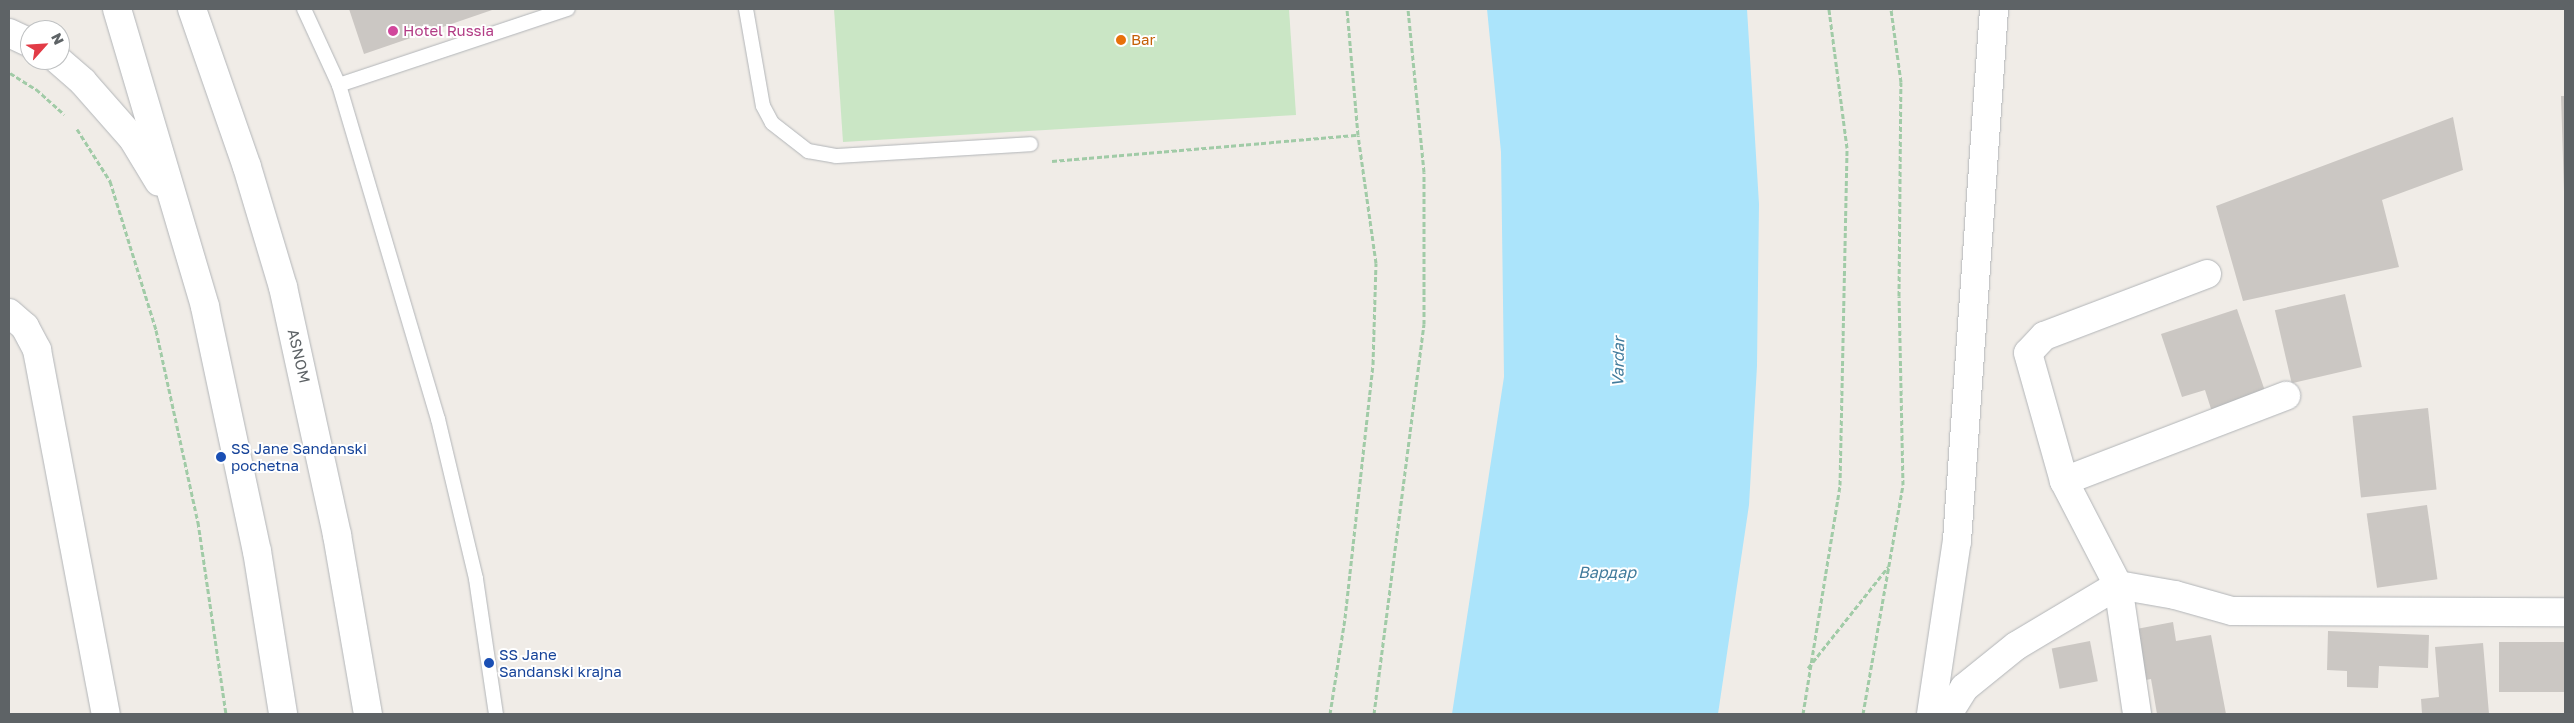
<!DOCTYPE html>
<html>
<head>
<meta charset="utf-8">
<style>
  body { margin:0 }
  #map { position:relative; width:2574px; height:723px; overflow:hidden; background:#f0ece7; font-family:"Golos Text",sans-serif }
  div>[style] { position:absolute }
  .green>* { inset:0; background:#cae6c5 }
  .water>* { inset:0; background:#abe4fb }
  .building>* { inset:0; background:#cbc7c3; transform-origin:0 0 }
  .path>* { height:3px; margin-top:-1.5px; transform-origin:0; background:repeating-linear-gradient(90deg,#a1cba7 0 5px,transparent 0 7.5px) }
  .roads { filter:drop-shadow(0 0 1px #b2b5b8) drop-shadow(0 0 1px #b2b5b8) }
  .service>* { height:14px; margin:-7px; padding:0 7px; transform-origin:7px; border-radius:7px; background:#fff }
  .minor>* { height:28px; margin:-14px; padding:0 14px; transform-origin:14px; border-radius:14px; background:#fff }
  .tertiary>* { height:28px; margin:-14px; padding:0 14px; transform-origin:14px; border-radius:14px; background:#fff }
  .dots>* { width:14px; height:14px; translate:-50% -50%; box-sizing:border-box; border:2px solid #fff; border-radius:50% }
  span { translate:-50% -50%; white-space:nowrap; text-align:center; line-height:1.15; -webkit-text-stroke:4px #fff; paint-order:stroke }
  .hotel-label { font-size:15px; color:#b23c85 }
  .left { translate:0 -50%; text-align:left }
  .food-label { font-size:15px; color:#c56008 }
  .street-label { font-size:15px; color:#5e6366 }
  .transit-label { font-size:15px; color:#164399 }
  .water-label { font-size:16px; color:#417b9c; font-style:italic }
  .frame { position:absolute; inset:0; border:10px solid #5e6366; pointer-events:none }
  .north { position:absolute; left:20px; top:20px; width:50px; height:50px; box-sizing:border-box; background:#fff; border:1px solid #bfc1c2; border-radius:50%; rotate:64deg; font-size:14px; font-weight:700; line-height:20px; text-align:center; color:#5e6366 }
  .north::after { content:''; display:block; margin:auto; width:18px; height:22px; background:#e23b46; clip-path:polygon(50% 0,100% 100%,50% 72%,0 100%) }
</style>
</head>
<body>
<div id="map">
  <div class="green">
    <div style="clip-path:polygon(834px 9px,1289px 9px,1296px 115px,843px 142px)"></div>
  </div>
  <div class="water">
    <div style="clip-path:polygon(1487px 9px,1747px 9px,1759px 204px,1757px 366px,1749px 505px,1718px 714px,1452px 714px,1504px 377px,1501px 152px)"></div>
  </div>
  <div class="building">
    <div style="clip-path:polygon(349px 9px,495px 9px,364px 54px)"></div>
    <div style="clip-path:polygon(2561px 96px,2565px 96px,2565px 191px,2564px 191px)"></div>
    <div style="clip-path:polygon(2453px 117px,2463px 170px,2382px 200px,2399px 267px,2243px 301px,2216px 206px)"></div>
    <div style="left:2345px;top:294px;width:75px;height:72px;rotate:77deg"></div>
    <div style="clip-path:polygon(2237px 309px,2266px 394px,2212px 412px,2205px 390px,2182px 397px,2161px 334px)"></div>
    <div style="left:2428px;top:408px;width:82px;height:76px;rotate:84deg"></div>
    <div style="left:2427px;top:505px;width:75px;height:61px;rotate:82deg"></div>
    <div style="clip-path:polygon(2173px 622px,2176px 641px,2211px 635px,2226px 714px,2157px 714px,2151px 679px,2135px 682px,2126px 631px)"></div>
    <div style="clip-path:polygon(2328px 631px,2429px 635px,2428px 668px,2379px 666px,2378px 688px,2347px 687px,2347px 671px,2327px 670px)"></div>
    <div style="left:2090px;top:641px;width:41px;height:39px;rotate:79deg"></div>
    <div style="left:2565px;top:642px;width:50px;height:66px;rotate:90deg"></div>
    <div style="clip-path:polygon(2483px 643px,2489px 714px,2422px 714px,2421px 699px,2439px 697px,2435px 647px)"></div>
  </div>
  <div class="path">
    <div style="left:10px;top:73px;width:31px;rotate:32deg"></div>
    <div style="left:36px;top:89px;width:38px;rotate:42deg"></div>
    <div style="left:77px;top:129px;width:62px;rotate:57.6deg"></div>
    <div style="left:110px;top:181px;width:156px;rotate:72.8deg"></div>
    <div style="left:156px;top:330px;width:197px;rotate:77.7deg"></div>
    <div style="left:198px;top:522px;width:194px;rotate:81.7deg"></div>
    <div style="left:1052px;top:161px;width:307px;rotate:-4.9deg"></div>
    <div style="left:1808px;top:668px;width:129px;rotate:-51.6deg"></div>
    <div style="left:1330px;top:714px;width:97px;rotate:-81.1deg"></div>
    <div style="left:1345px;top:618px;width:256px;rotate:-83.7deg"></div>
    <div style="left:1373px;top:364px;width:101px;rotate:-88.3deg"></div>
    <div style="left:1376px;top:263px;width:129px;rotate:-98deg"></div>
    <div style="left:1358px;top:135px;width:126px;rotate:-95deg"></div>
    <div style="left:1374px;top:714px;width:393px;rotate:-82.7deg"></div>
    <div style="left:1424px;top:324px;width:152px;rotate:-90deg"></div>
    <div style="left:1424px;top:172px;width:164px;rotate:-95.6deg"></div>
    <div style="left:1803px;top:714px;width:232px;rotate:-80.8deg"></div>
    <div style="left:1840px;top:485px;width:337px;rotate:-88.8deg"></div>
    <div style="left:1847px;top:148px;width:140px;rotate:-97.4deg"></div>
    <div style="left:1863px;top:714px;width:232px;rotate:-80.1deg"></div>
    <div style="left:1903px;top:485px;width:189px;rotate:-91.2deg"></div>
    <div style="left:1899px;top:296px;width:214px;rotate:-89.5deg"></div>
    <div style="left:1901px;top:82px;width:74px;rotate:-97.8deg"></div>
  </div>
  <div class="roads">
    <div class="service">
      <div style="left:304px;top:9px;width:84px;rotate:65.3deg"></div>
      <div style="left:339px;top:85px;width:348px;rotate:73.5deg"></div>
      <div style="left:438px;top:419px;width:164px;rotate:76.6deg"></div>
      <div style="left:476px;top:579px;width:136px;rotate:81.6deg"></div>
      <div style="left:746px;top:9px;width:98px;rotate:80.1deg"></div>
      <div style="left:763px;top:106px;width:19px;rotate:62deg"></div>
      <div style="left:772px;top:123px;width:46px;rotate:37.9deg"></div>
      <div style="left:808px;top:151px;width:28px;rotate:10deg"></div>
      <div style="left:836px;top:156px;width:195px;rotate:-3.5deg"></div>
      <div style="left:339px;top:85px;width:241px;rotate:-18.4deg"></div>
    </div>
    <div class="minor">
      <div style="left:2207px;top:274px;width:174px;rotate:159.2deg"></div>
      <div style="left:2044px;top:336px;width:23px;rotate:133deg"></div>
      <div style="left:2028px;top:353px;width:133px;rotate:74.3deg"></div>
      <div style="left:2064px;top:481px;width:117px;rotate:62.6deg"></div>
      <div style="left:2118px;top:585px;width:58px;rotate:10deg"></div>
      <div style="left:2175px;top:595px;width:59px;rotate:15.7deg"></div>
      <div style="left:2232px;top:611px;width:333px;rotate:0.2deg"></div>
      <div style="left:9px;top:313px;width:21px;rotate:41deg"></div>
      <div style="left:25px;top:327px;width:26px;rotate:62deg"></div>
      <div style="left:37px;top:350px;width:370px;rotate:79.3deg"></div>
      <div style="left:2064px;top:481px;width:238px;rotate:-21deg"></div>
      <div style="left:1931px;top:714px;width:175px;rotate:-81.5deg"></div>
      <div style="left:1957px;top:541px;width:533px;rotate:-86.02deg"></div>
      <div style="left:1948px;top:714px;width:31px;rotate:-58deg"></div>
      <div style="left:1964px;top:688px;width:67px;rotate:-38.9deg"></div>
      <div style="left:2016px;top:646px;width:119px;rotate:-30.9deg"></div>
      <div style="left:2118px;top:585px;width:130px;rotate:81.6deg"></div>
    </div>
    <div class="tertiary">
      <div style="left:117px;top:9px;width:311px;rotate:73.5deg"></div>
      <div style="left:205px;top:307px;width:249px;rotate:78deg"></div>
      <div style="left:257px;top:551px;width:165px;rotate:80.9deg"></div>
      <div style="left:192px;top:9px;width:167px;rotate:70.8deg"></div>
      <div style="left:247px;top:167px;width:125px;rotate:73.3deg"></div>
      <div style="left:283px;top:287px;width:254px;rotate:77.7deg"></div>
      <div style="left:337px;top:535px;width:182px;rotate:80.2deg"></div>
      <div style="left:9px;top:33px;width:23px;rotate:25deg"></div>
      <div style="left:58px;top:60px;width:33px;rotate:41deg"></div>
      <div style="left:83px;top:82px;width:76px;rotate:48.7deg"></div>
      <div style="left:133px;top:139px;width:50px;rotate:58.8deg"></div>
    </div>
  </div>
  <div class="dots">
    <div style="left:393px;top:31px;background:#d1479c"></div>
    <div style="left:1121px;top:40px;background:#e8710a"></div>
    <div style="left:221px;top:457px;background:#1a4fb4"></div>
    <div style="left:489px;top:663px;background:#1a4fb4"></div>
  </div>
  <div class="hotel-label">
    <span class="left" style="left:403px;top:31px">Hotel Russia</span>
  </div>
  <div class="food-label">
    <span class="left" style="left:1131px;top:40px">Bar</span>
  </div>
  <div class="street-label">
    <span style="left:299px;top:356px;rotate:77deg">ASNOM</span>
  </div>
  <div class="transit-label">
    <span class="left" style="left:231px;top:457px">SS Jane Sandanski<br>pochetna</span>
    <span class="left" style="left:499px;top:663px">SS Jane<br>Sandanski krajna</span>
  </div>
  <div class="water-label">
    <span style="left:1618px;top:362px;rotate:-89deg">Vardar</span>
    <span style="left:1607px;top:572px">Вардар</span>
  </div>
  <div class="frame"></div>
  <div class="north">N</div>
</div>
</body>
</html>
